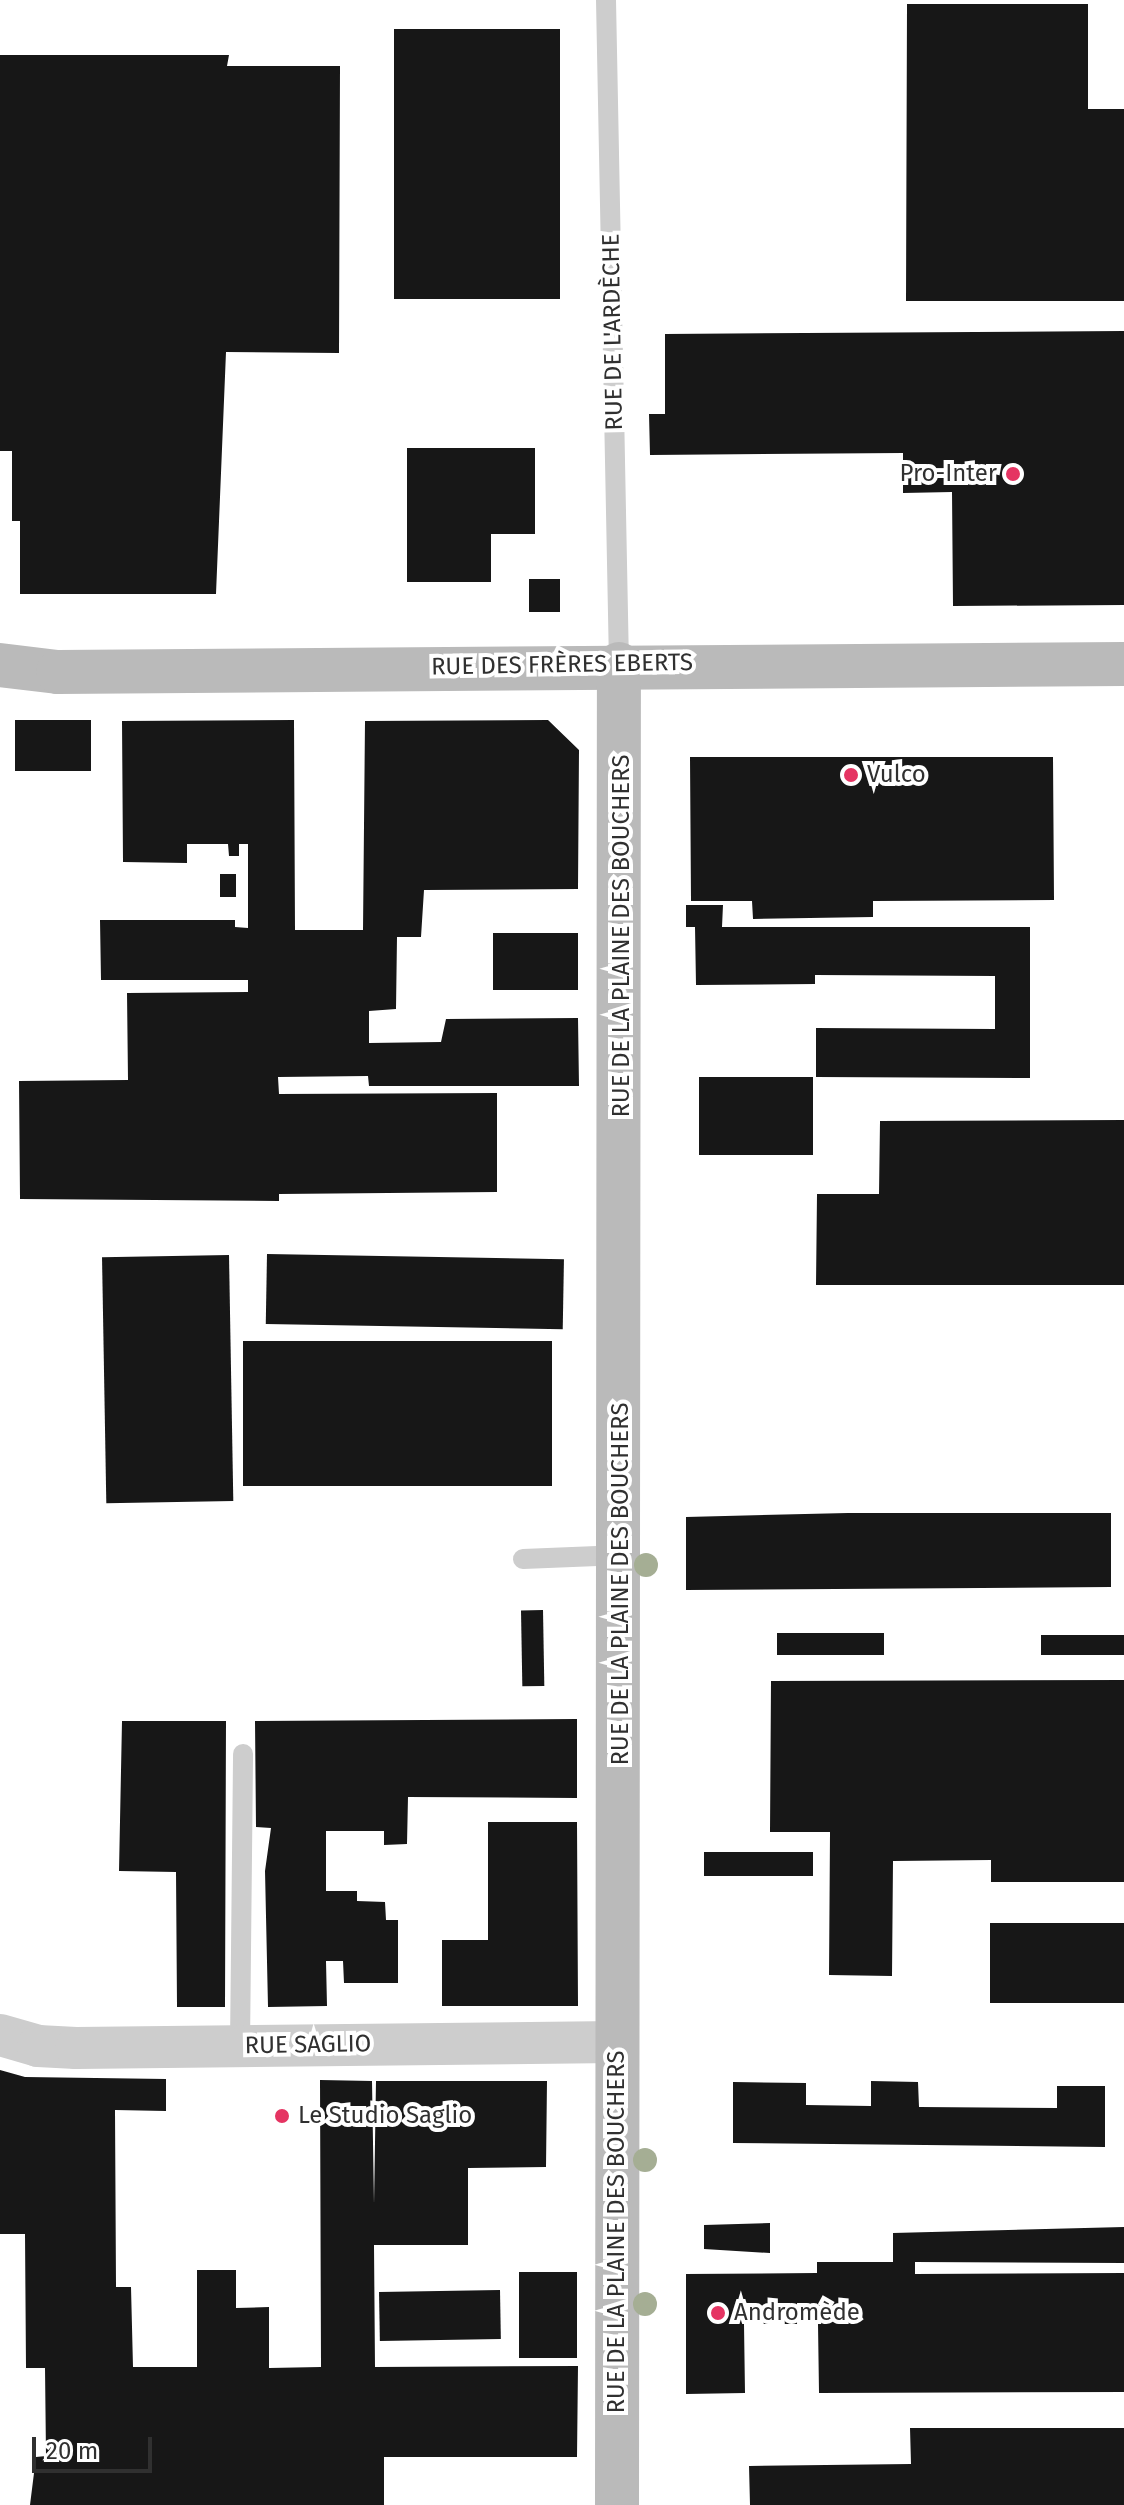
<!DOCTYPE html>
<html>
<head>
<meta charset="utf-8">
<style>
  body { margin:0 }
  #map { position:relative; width:1124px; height:2505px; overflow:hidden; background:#fff; font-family:"Fira Sans",sans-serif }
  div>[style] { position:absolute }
  .building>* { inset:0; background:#171717; transform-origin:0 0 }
  .lane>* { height:20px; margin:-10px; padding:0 10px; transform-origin:10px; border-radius:10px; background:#cdcdcd }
  .street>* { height:42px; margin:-21px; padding:0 21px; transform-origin:21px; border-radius:21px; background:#cdcdcd }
  .secondary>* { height:44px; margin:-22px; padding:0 22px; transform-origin:22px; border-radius:22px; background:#bababa }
  .trees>* { width:24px; height:24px; margin:-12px; border-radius:50%; background:#a5ae94 }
  .dots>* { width:22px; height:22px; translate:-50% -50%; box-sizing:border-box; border:4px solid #fff; border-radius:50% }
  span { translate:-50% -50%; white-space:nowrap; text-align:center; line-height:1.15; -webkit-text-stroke:8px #fff; paint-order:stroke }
  .street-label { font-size:24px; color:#303030 }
  .poi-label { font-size:24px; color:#303030 }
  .right { translate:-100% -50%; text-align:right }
  .left { translate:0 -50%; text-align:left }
  .scale { position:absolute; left:32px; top:2437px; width:120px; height:36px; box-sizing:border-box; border:4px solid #303030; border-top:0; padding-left:10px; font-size:24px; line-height:28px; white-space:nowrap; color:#303030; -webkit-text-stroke:6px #fff; paint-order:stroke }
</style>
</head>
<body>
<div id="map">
  <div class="building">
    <div style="clip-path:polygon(907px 4px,1088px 4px,1088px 109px,1124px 109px,1124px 301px,906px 301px)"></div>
    <div style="left:394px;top:29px;width:166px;height:270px"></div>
    <div style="clip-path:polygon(0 55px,229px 55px,227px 66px,340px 66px,339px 353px,226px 352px,216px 594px,20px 594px,20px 521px,12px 521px,12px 451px,0 451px)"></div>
    <div style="clip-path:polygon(1124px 331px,1124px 605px,953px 606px,952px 492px,903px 493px,903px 453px,650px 455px,649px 414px,665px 414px,665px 334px)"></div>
    <div style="clip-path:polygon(407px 448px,535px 448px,535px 534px,491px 534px,491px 582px,407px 582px)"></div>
    <div style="left:529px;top:579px;width:31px;height:33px"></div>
    <div style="left:15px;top:720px;width:76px;height:51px"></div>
    <div style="clip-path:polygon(294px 720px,295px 930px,363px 930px,365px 721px,548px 720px,579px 750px,578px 889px,424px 890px,421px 937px,397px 937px,396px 1009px,369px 1011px,369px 1043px,441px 1042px,446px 1019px,578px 1018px,579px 1086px,369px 1086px,368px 1076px,278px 1077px,279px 1094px,497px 1093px,497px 1192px,279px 1194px,279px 1201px,20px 1199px,19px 1081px,128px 1080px,127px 993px,248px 992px,248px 980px,101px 980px,100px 920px,235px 920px,235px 927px,248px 928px,248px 844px,239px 844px,239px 856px,229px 856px,228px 844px,187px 844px,187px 863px,123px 862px,122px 721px)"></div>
    <div style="clip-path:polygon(690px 757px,1053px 757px,1054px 900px,873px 901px,873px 917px,753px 919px,752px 901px,691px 901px)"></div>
    <div style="left:220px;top:874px;width:16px;height:23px"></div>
    <div style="clip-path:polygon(686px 905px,723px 905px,722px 927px,1030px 927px,1030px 1078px,816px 1077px,816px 1028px,995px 1029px,995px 976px,815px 975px,815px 984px,696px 985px,695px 927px,686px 927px)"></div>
    <div style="left:578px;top:933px;width:57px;height:85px;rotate:90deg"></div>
    <div style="left:699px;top:1077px;width:114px;height:78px"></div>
    <div style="clip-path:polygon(1124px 1120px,1124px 1285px,816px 1285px,817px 1194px,879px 1194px,880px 1121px)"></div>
    <div style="left:267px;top:1254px;width:297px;height:70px;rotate:1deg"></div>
    <div style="left:229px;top:1255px;width:246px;height:127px;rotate:89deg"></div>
    <div style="left:243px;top:1341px;width:309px;height:145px"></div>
    <div style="clip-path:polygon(848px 1513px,1111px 1513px,1111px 1587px,686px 1590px,686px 1517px)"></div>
    <div style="left:543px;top:1610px;width:76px;height:22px;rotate:89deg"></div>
    <div style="left:884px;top:1633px;width:22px;height:107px;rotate:90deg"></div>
    <div style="left:1041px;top:1635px;width:83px;height:20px"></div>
    <div style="clip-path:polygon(1124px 1680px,1124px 1882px,991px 1882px,991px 1860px,893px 1861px,892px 1976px,829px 1975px,830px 1832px,770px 1832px,771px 1681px)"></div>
    <div style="clip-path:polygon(577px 1719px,577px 1798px,408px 1797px,407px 1844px,384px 1845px,384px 1831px,326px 1831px,326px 1891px,357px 1891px,357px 1901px,385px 1902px,386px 1920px,398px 1920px,398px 1983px,344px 1983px,343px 1961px,326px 1961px,327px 2006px,268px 2007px,265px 1871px,271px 1828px,256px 1827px,255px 1721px)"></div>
    <div style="clip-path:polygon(122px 1721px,226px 1721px,225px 2007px,177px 2007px,176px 1872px,119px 1871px)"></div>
    <div style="clip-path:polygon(488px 1822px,577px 1822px,578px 2006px,442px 2006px,442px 1940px,488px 1940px)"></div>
    <div style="left:704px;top:1852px;width:109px;height:24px"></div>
    <div style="left:990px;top:1923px;width:134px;height:80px"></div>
    <div style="clip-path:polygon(0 2070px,25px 2077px,166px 2079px,166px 2111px,115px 2110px,116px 2287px,131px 2287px,133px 2367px,197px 2367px,197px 2270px,236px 2270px,236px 2308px,269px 2307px,269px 2368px,321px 2367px,320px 2080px,372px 2081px,374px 2204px,376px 2081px,547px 2081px,546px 2167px,468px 2168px,468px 2245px,374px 2245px,375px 2367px,578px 2366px,577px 2457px,384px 2457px,384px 2505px,30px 2505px,36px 2457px,46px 2456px,45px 2368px,26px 2368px,25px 2234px,0 2234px)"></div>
    <div style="clip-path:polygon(871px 2081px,918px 2082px,919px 2107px,1057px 2108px,1057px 2086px,1105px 2086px,1105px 2147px,733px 2143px,733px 2082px,806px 2083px,806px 2105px,871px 2106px)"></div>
    <div style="clip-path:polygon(770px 2223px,770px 2253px,704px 2249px,704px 2225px)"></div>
    <div style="clip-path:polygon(1124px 2227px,1124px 2263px,915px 2262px,915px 2274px,1124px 2273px,1124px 2392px,819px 2393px,818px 2324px,744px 2324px,745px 2393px,686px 2394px,686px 2274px,817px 2273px,817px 2262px,893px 2262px,893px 2233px)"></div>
    <div style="left:519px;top:2272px;width:58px;height:86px"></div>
    <div style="left:500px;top:2290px;width:49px;height:121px;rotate:89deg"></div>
    <div style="clip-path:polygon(910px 2428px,1124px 2428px,1124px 2505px,750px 2505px,749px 2466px,911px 2464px)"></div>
  </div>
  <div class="lane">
    <div style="left:606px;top:0;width:664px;rotate:88.88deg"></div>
    <div style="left:523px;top:1559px;width:99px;rotate:-2.3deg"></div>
    <div style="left:240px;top:2046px;width:292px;rotate:-89.4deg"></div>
  </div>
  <div class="street">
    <div style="left:0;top:2035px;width:40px;rotate:16deg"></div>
    <div style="left:38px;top:2046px;width:38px;rotate:3deg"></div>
    <div style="left:76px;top:2048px;width:541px;rotate:-0.64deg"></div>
  </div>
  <div class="secondary">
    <div style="left:0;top:665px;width:58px;rotate:6.9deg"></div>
    <div style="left:58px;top:672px;width:1066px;rotate:-0.43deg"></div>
    <div style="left:617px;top:2505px;width:1841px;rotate:-89.94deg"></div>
  </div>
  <div class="trees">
    <div style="left:646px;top:1565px"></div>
    <div style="left:645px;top:2160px"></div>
    <div style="left:645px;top:2304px"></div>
  </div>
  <div class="dots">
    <div style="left:1013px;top:474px;background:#e53462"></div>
    <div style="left:851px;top:775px;background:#e53462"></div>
    <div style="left:282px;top:2116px;background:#e53462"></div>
    <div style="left:718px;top:2313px;background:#e53462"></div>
  </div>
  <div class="street-label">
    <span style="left:613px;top:332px;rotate:-91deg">RUE DE L'ARDÈCHE</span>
    <span style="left:562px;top:665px;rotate:-1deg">RUE DES FRÈRES EBERTS</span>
    <span style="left:622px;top:936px;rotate:-90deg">RUE DE LA PLAINE DES BOUCHERS</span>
    <span style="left:621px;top:1584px;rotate:-90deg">RUE DE LA PLAINE DES BOUCHERS</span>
    <span style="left:308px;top:2045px;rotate:-1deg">RUE SAGLIO</span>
    <span style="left:617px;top:2232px;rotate:-90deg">RUE DE LA PLAINE DES BOUCHERS</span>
  </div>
  <div class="poi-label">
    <span class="right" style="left:997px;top:474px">Pro-Inter</span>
    <span class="left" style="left:867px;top:775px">Vulco</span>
    <span class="left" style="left:298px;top:2116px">Le Studio Saglio</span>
    <span class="left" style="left:734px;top:2313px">Andromède</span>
  </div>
  <div class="scale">20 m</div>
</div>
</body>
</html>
